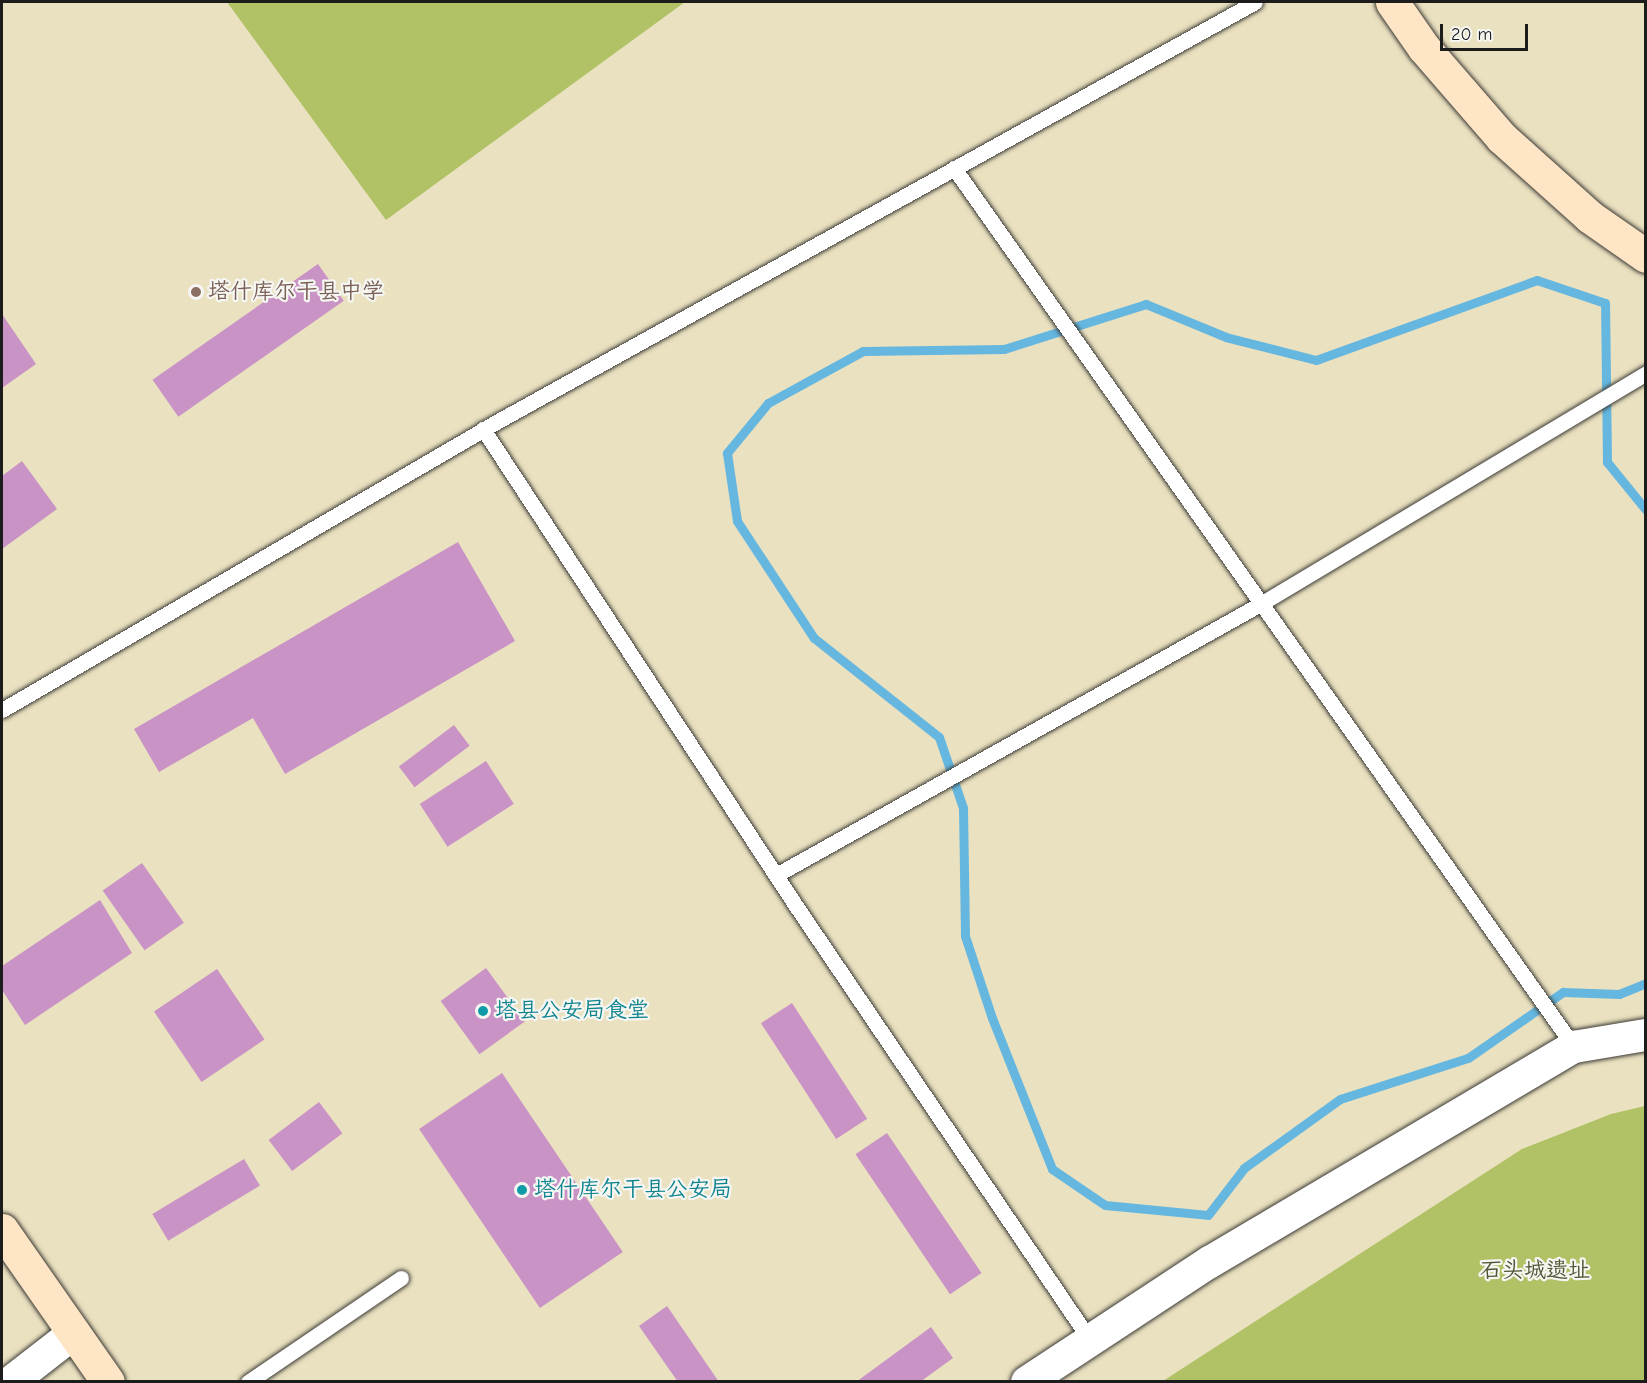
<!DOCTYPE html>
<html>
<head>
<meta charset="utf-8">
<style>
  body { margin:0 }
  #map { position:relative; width:1647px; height:1383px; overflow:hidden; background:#eae1c0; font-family:"Comic Neue","LXGW WenKai TC",sans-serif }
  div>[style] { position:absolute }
  .green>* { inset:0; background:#b0c265 }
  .stream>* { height:9px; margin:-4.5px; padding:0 4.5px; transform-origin:4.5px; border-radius:4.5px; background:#65b7e0 }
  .building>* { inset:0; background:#c993c5; transform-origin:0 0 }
  .roads { filter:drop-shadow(0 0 2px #3b3a35) drop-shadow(0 0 2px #3b3a35) }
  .service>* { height:15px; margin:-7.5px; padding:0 7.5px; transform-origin:7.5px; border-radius:7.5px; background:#fff }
  .minor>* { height:32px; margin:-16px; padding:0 16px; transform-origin:16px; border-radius:16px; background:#fff }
  .secondary>* { height:33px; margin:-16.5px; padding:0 16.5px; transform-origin:16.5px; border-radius:16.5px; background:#fee5c5 }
  .dots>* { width:16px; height:16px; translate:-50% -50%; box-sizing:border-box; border:3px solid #f6f6f2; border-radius:50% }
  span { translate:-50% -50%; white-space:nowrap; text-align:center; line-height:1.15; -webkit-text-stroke:4.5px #f6f6f2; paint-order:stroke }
  .education-label { font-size:22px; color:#785e54 }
  .left { translate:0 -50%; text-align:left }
  .culture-label { font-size:22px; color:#0d838f }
  .park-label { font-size:22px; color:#505636 }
  .frame { position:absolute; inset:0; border:3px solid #1c1c1c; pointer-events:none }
  .scale { position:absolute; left:1440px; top:24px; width:88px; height:27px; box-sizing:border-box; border:3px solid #1c1c1c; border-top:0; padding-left:8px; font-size:18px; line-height:21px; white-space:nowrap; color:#1c1c1c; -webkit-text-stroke:4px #f6f6f2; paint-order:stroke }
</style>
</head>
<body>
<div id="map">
  <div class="green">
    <div style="clip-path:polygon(227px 2px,685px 2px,386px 220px)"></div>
    <div style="clip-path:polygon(1645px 1106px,1645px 1381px,1163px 1381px,1522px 1149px,1611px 1114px)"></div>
  </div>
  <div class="stream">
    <div style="left:1646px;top:510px;width:62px;rotate:-129.1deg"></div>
    <div style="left:1607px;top:462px;width:159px;rotate:-90.7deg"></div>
    <div style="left:1605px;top:303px;width:72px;rotate:-161.3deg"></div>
    <div style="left:1537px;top:280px;width:235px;rotate:160.1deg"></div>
    <div style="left:1316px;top:360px;width:93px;rotate:-165.7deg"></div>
    <div style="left:1226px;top:337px;width:87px;rotate:-157.6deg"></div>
    <div style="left:1146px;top:304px;width:149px;rotate:162.4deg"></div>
    <div style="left:1004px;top:349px;width:141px;rotate:179.2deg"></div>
    <div style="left:863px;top:351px;width:108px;rotate:151.3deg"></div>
    <div style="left:768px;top:403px;width:65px;rotate:129.4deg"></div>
    <div style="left:727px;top:453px;width:69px;rotate:81.6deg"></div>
    <div style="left:737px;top:521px;width:140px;rotate:56.7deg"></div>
    <div style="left:814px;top:638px;width:159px;rotate:38.4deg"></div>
    <div style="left:939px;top:737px;width:75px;rotate:71.3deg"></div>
    <div style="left:963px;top:808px;width:128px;rotate:89.1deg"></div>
    <div style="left:965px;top:936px;width:86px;rotate:71.8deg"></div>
    <div style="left:992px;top:1018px;width:162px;rotate:68.3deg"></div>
    <div style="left:1052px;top:1169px;width:64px;rotate:34.2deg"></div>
    <div style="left:1105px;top:1205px;width:103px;rotate:5.5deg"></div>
    <div style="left:1208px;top:1215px;width:59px;rotate:-52.5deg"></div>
    <div style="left:1244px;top:1168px;width:118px;rotate:-35.7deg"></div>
    <div style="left:1340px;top:1099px;width:134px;rotate:-17.8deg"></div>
    <div style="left:1468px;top:1058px;width:116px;rotate:-34.8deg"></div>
    <div style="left:1563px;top:992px;width:56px;rotate:2deg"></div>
    <div style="left:1619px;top:994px;width:29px;rotate:-22deg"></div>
  </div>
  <div class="building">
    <div style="left:318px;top:264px;width:45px;height:202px;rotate:55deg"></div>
    <div style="clip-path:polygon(2px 314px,36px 364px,2px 388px)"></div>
    <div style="clip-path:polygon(22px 461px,57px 509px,2px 549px,2px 476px)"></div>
    <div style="clip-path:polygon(458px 542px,515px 641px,285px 774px,253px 718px,159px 772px,134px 729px)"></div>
    <div style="left:454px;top:725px;width:26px;height:69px;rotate:53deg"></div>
    <div style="left:486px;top:761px;width:51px;height:79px;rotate:57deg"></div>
    <div style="left:142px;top:863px;width:73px;height:48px;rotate:55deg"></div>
    <div style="clip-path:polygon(100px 900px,132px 953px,25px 1025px,2px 990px,2px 966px)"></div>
    <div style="left:486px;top:968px;width:66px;height:56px;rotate:54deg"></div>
    <div style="left:217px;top:969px;width:85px;height:76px;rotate:56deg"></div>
    <div style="left:792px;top:1003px;width:138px;height:37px;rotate:57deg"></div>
    <div style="left:502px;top:1073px;width:216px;height:100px;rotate:56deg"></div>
    <div style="left:319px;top:1102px;width:39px;height:63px;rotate:53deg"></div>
    <div style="left:887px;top:1133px;width:169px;height:38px;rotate:56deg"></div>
    <div style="left:244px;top:1159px;width:31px;height:107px;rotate:59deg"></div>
    <div style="clip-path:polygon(667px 1306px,719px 1382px,678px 1382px,639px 1326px)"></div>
    <div style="clip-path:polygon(931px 1327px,953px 1358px,920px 1382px,856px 1382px)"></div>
  </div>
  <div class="roads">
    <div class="service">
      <div style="left:954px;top:168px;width:1076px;rotate:54.8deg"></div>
      <div style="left:483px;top:429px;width:571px;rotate:56.73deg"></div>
      <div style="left:796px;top:906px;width:524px;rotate:55.89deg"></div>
      <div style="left:2px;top:710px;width:574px;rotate:-30.23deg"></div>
      <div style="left:498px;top:421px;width:865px;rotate:-28.96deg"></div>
      <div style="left:776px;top:875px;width:557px;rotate:-29.23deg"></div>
      <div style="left:1262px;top:603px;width:448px;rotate:-30.9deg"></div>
      <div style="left:248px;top:1382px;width:185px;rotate:-34.2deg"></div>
    </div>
    <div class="minor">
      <div style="left:11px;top:1382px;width:80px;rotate:-37.9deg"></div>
      <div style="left:1027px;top:1382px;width:219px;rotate:-33.3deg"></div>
      <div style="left:1210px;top:1262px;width:423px;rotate:-30.6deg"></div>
      <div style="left:1574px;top:1047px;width:73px;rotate:-9.5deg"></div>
    </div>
    <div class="secondary">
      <div style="left:1392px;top:2px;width:56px;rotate:55.2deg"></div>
      <div style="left:1424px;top:48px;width:119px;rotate:49.1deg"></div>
      <div style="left:1502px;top:138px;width:118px;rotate:41.9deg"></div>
      <div style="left:1590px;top:217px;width:68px;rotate:34.9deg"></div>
      <div style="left:2px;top:1230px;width:185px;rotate:55.1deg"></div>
    </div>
  </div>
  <div class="dots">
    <div style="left:196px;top:292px;background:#8d6e63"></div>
    <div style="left:483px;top:1011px;background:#0f9aa8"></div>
    <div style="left:522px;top:1190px;background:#0f9aa8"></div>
  </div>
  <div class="education-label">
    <span class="left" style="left:208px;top:292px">塔什库尔干县中学</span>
  </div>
  <div class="culture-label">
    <span class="left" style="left:495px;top:1011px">塔县公安局食堂</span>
    <span class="left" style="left:534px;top:1190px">塔什库尔干县公安局</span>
  </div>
  <div class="park-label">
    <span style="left:1535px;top:1271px">石头城遗址</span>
  </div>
  <div class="frame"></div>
  <div class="scale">20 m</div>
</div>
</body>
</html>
